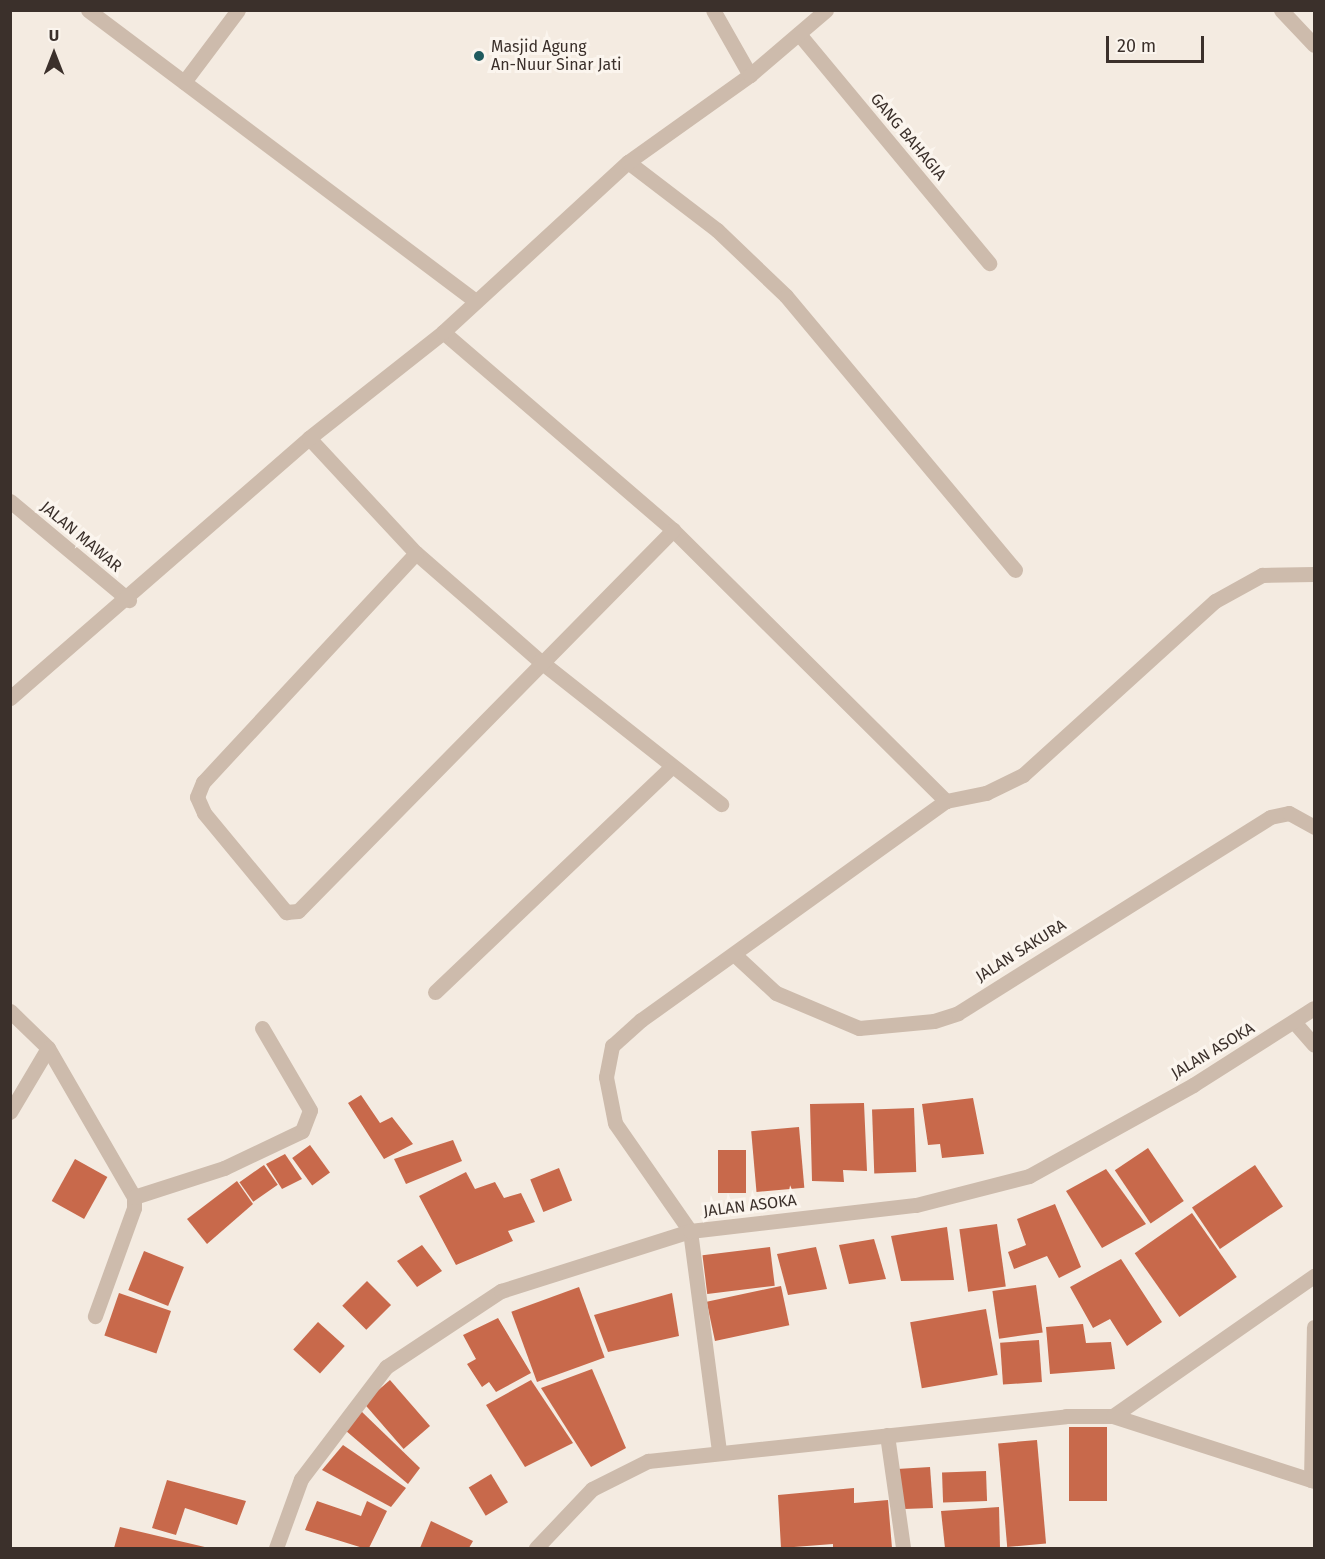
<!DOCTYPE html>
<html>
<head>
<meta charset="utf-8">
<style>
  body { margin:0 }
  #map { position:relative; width:1325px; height:1559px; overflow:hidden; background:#f4ebe1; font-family:"Fira Sans",sans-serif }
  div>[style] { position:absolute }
  .building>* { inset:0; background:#c8694b; transform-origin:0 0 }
  .service>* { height:15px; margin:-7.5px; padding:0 7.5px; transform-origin:7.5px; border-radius:7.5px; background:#cdbbac }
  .minor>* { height:15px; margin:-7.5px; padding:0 7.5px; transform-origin:7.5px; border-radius:7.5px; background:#cdbbac }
  .dots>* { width:16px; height:16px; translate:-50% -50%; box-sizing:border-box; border:3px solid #fbf5ee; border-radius:50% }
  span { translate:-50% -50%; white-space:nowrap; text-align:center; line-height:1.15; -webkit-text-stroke:6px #fbf5ee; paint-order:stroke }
  .poi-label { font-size:16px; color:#3b302b }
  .left { translate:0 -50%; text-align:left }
  .street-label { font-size:16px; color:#3b302b }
  .frame { position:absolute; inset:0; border:12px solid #3b302b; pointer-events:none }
  .north { position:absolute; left:24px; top:24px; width:60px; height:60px; -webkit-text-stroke:4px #fbf5ee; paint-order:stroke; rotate:0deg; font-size:16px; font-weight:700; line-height:24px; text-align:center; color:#3b302b }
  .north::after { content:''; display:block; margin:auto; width:21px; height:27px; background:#3b302b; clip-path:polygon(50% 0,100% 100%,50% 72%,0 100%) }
  .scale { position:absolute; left:1106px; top:36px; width:98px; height:27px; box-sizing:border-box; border:3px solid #3b302b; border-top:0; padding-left:8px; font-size:18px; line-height:21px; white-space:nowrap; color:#3b302b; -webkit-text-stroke:4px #fbf5ee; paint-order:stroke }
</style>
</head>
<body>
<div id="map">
  <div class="building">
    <div style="clip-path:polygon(361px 1095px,380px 1123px,392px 1117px,413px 1144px,384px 1159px,348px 1103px)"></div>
    <div style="clip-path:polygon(973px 1098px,984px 1154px,942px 1158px,940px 1144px,928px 1145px,922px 1104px)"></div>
    <div style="clip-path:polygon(864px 1103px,867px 1171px,843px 1170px,844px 1182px,812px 1181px,810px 1104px)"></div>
    <div style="left:914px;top:1108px;width:64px;height:42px;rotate:88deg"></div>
    <div style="left:799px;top:1127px;width:61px;height:48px;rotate:85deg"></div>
    <div style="clip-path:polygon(453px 1140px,462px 1161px,406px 1184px,394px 1159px)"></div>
    <div style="left:310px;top:1145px;width:34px;height:22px;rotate:54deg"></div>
    <div style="left:1148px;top:1148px;width:64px;height:40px;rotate:56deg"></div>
    <div style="left:746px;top:1150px;width:43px;height:28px;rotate:90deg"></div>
    <div style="clip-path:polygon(285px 1154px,302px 1179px,282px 1189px,266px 1164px)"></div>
    <div style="left:75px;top:1159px;width:37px;height:48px;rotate:29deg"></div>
    <div style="left:264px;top:1165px;width:24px;height:30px;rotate:55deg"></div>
    <div style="left:1255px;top:1165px;width:50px;height:76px;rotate:56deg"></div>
    <div style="left:559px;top:1168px;width:35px;height:31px;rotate:68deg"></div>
    <div style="clip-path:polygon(1106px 1169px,1146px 1224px,1102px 1248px,1066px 1191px)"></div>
    <div style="clip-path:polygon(466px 1172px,475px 1189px,495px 1182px,504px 1198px,521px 1193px,535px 1222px,508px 1231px,513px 1241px,456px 1265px,419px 1196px)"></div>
    <div style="clip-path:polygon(237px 1181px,253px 1204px,207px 1244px,187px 1219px)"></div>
    <div style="clip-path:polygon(1055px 1204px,1081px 1267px,1059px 1278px,1047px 1256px,1014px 1269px,1008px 1252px,1026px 1245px,1017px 1219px)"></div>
    <div style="left:1192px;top:1213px;width:78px;height:70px;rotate:55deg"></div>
    <div style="left:997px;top:1224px;width:63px;height:38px;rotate:82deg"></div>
    <div style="clip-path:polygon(947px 1227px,954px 1280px,901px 1281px,891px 1236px)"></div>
    <div style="clip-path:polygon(874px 1239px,886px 1279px,849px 1284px,839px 1245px)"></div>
    <div style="clip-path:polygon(422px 1245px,442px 1271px,417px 1287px,397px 1261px)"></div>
    <div style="left:770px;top:1247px;width:39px;height:68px;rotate:83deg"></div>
    <div style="clip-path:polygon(816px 1247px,827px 1289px,788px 1295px,777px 1254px)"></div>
    <div style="left:144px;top:1251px;width:43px;height:42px;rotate:22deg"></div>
    <div style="clip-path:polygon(1121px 1259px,1162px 1322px,1127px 1346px,1110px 1319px,1093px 1328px,1070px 1287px)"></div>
    <div style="left:367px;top:1281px;width:34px;height:35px;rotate:45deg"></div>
    <div style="left:1036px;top:1285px;width:48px;height:44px;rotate:82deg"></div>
    <div style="left:781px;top:1286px;width:40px;height:76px;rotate:78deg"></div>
    <div style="left:579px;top:1287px;width:75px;height:72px;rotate:70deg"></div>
    <div style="left:119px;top:1293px;width:55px;height:45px;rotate:19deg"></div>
    <div style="clip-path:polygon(672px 1293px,679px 1336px,608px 1352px,594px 1315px)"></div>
    <div style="left:986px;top:1309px;width:67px;height:77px;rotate:80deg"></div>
    <div style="clip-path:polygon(498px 1318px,531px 1373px,496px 1392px,489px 1382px,482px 1387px,467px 1364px,476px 1359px,463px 1335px)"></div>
    <div style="left:318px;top:1322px;width:36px;height:37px;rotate:42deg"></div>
    <div style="clip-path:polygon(1083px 1324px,1086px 1343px,1111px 1342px,1115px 1369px,1050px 1374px,1046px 1327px)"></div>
    <div style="left:1039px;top:1340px;width:42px;height:39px;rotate:86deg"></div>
    <div style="clip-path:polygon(592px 1369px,626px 1448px,591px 1467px,541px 1388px)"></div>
    <div style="left:390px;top:1380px;width:61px;height:35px;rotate:49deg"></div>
    <div style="clip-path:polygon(531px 1380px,573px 1443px,525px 1467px,486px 1405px)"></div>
    <div style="clip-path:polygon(361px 1411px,420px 1468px,408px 1484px,345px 1430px)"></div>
    <div style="left:1107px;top:1427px;width:74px;height:38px;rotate:90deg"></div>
    <div style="left:1037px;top:1440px;width:104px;height:39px;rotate:85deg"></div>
    <div style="clip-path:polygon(343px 1445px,406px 1488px,391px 1507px,322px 1470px)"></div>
    <div style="clip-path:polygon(930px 1467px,933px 1508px,904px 1509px,897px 1469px)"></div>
    <div style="left:986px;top:1471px;width:30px;height:44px;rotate:88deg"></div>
    <div style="left:491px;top:1474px;width:33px;height:26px;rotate:59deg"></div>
    <div style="clip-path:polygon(167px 1480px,246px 1501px,237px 1525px,185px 1508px,176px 1535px,152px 1528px)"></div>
    <div style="clip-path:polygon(854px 1488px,854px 1503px,888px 1500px,892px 1548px,833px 1548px,833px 1544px,781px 1548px,778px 1495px)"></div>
    <div style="clip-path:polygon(317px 1501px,361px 1516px,367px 1501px,387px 1511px,369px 1548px,363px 1548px,305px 1530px)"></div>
    <div style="clip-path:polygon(999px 1507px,1000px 1548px,945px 1548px,941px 1511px)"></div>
    <div style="clip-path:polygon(431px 1521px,473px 1541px,469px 1548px,420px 1548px)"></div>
    <div style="clip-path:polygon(120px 1527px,209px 1548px,114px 1548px)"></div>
  </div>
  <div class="service">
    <div style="left:799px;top:34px;width:298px;rotate:50.3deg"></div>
  </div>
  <div class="minor">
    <div style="left:88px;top:10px;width:485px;rotate:36.9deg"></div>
    <div style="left:713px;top:10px;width:75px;rotate:60.4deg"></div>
    <div style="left:1281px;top:10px;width:48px;rotate:46.7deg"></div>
    <div style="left:184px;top:82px;width:90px;rotate:-53.1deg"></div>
    <div style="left:628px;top:162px;width:112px;rotate:37.4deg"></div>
    <div style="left:717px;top:230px;width:95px;rotate:43.7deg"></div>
    <div style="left:786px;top:296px;width:357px;rotate:50.1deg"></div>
    <div style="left:443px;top:332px;width:303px;rotate:40.7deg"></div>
    <div style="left:673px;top:530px;width:385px;rotate:44.8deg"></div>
    <div style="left:946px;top:801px;width:41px;rotate:-11.3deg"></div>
    <div style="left:986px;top:793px;width:41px;rotate:-25.9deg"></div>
    <div style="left:1023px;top:775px;width:259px;rotate:-42.2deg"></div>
    <div style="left:1215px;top:601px;width:54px;rotate:-29deg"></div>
    <div style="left:1262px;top:575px;width:52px;rotate:-1.1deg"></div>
    <div style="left:309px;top:438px;width:157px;rotate:47.1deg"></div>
    <div style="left:416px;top:553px;width:164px;rotate:41.1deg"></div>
    <div style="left:540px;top:661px;width:231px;rotate:38.3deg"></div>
    <div style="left:10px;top:501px;width:155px;rotate:39.8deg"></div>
    <div style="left:416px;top:553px;width:313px;rotate:132.9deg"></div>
    <div style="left:203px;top:782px;width:16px;rotate:112deg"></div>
    <div style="left:197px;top:797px;width:17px;rotate:66deg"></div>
    <div style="left:204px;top:813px;width:129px;rotate:50.4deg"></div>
    <div style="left:286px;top:912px;width:12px;rotate:-5deg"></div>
    <div style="left:298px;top:911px;width:535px;rotate:-45.45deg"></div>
    <div style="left:10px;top:698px;width:396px;rotate:-41deg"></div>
    <div style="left:309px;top:438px;width:171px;rotate:-38.3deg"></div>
    <div style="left:443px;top:332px;width:251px;rotate:-42.6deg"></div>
    <div style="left:628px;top:162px;width:150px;rotate:-35.5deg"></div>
    <div style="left:750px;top:75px;width:100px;rotate:-40.5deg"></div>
    <div style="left:736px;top:956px;width:54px;rotate:42.8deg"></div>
    <div style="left:776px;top:993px;width:90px;rotate:22.9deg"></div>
    <div style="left:859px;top:1028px;width:75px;rotate:-5.3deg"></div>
    <div style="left:934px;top:1021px;width:25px;rotate:-18deg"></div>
    <div style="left:958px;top:1013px;width:368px;rotate:-32.1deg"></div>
    <div style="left:1270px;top:817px;width:19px;rotate:-12deg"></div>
    <div style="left:1289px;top:813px;width:29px;rotate:29deg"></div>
    <div style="left:435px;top:992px;width:325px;rotate:-43.6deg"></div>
    <div style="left:10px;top:1011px;width:53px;rotate:44.2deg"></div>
    <div style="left:48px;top:1048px;width:172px;rotate:60deg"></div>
    <div style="left:134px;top:1197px;width:11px;rotate:90deg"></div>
    <div style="left:134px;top:1208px;width:115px;rotate:109.9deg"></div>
    <div style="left:1295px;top:1023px;width:29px;rotate:49deg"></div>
    <div style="left:10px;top:1112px;width:74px;rotate:-59.3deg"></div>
    <div style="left:134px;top:1197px;width:95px;rotate:-17.9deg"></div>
    <div style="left:224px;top:1168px;width:86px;rotate:-25.4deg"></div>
    <div style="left:302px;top:1131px;width:22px;rotate:-69deg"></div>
    <div style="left:310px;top:1110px;width:95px;rotate:-120.3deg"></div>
    <div style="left:1113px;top:1416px;width:245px;rotate:-34.9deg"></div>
    <div style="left:887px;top:1435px;width:114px;rotate:81.9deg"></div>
    <div style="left:719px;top:1451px;width:222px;rotate:-97.5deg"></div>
    <div style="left:690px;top:1231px;width:131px;rotate:-124.8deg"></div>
    <div style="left:615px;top:1123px;width:47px;rotate:-101.1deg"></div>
    <div style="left:606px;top:1077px;width:32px;rotate:-79deg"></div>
    <div style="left:612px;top:1046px;width:39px;rotate:-42deg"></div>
    <div style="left:641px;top:1020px;width:375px;rotate:-35.7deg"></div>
    <div style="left:1311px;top:1480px;width:153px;rotate:-88.9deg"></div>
    <div style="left:276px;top:1548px;width:73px;rotate:-70.1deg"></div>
    <div style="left:301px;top:1479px;width:141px;rotate:-52.8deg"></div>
    <div style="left:386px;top:1367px;width:138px;rotate:-33.5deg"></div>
    <div style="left:501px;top:1291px;width:198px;rotate:-17.6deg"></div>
    <div style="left:690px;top:1231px;width:227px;rotate:-6.6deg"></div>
    <div style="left:916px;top:1205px;width:117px;rotate:-14.4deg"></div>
    <div style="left:1029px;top:1176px;width:188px;rotate:-29deg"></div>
    <div style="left:1193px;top:1085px;width:143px;rotate:-32.5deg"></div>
    <div style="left:536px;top:1548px;width:81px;rotate:-46.5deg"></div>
    <div style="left:592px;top:1489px;width:63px;rotate:-26.6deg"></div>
    <div style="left:648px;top:1461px;width:420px;rotate:-6.1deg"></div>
    <div style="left:1066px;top:1416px;width:47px"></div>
    <div style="left:1113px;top:1416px;width:211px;rotate:17.9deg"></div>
  </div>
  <div class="dots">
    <div style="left:479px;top:56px;background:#1f5a5e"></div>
  </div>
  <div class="poi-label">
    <span class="left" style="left:491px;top:56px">Masjid Agung<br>An-Nuur Sinar Jati</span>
  </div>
  <div class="street-label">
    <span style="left:908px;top:137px;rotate:50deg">GANG BAHAGIA</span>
    <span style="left:81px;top:537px;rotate:40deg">JALAN MAWAR</span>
    <span style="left:1021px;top:951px;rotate:-32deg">JALAN SAKURA</span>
    <span style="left:1213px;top:1051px;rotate:-31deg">JALAN ASOKA</span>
    <span style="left:750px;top:1206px;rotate:-7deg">JALAN ASOKA</span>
  </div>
  <div class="frame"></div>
  <div class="north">U</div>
  <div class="scale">20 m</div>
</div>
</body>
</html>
